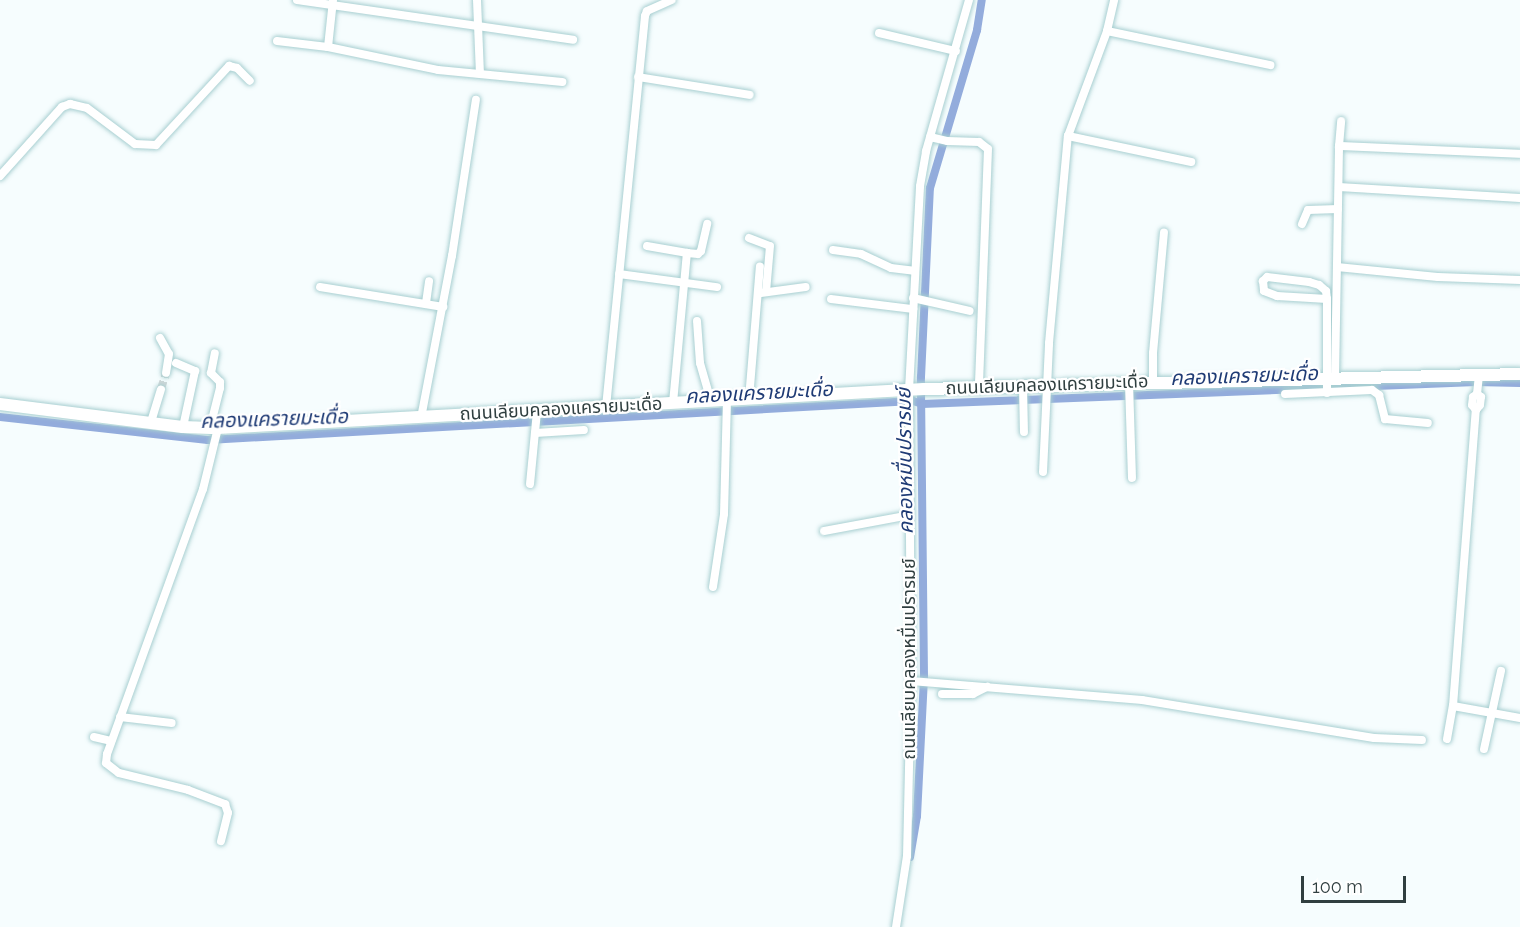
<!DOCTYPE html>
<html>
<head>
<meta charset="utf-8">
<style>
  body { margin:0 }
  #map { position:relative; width:1520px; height:927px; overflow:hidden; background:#f6fdfe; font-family:Raleway,"Noto Sans Thai",sans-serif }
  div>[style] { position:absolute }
  .canal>* { height:8px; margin:-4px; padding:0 4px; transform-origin:4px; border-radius:4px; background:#93acdc }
  .street-tunnel>* { height:8px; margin-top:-4px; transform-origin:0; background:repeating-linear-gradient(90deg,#ced7d8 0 8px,transparent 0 12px) }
  .roads { filter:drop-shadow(0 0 2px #a8cfd1) drop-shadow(0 0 2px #a8cfd1) }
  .street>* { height:8px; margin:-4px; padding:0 4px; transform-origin:4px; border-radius:4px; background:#fff }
  .secondary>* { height:12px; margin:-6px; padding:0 6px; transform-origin:6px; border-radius:6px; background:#fff }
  span { translate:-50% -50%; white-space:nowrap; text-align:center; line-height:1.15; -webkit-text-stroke:4.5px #fff; paint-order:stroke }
  .street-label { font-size:18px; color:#303f40 }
  .water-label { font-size:20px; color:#1f3b75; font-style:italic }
  .scale { position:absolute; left:1301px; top:876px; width:105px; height:27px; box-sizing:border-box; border:3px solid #303f40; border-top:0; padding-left:8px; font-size:18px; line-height:21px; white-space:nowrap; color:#303f40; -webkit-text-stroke:4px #fff; paint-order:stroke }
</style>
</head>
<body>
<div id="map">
  <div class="canal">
    <div style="left:0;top:417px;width:209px;rotate:6.3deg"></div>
    <div style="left:208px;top:440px;width:706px;rotate:-3.17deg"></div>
    <div style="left:913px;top:401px;width:9px;rotate:18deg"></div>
    <div style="left:922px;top:404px;width:554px;rotate:-2.27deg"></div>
    <div style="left:1476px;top:382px;width:44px;rotate:1.3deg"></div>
    <div style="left:910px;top:857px;width:42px;rotate:-80.3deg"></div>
    <div style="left:917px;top:816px;width:139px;rotate:-87.1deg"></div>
    <div style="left:924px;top:677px;width:300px;rotate:-90.6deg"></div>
    <div style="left:921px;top:377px;width:189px;rotate:-87.3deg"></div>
    <div style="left:930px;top:188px;width:165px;rotate:-73.4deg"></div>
    <div style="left:977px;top:30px;width:30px;rotate:-81deg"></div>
  </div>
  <div class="street-tunnel">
    <div style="left:161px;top:389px;width:17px;rotate:-73deg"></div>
  </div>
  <div class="roads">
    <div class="street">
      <div style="left:297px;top:0;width:279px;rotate:8.2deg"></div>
      <div style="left:477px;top:0;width:74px;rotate:87.7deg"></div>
      <div style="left:1107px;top:31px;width:167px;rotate:11.8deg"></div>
      <div style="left:879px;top:33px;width:79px;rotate:13.2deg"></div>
      <div style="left:277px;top:41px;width:51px;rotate:6.7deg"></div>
      <div style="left:328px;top:47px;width:112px;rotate:11.8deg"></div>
      <div style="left:438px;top:70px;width:125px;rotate:5.5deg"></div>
      <div style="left:328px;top:47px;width:47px;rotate:-83.9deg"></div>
      <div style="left:638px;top:77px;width:113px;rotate:9.1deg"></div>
      <div style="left:1068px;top:136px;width:126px;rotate:11.9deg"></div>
      <div style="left:930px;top:137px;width:17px;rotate:13deg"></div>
      <div style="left:947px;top:141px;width:32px;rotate:2deg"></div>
      <div style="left:979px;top:142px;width:11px;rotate:38deg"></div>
      <div style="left:988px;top:149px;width:238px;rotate:92.2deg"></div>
      <div style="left:1339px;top:146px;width:25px;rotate:-85deg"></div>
      <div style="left:0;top:176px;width:93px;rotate:-48.1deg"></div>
      <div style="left:62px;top:107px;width:9px;rotate:-21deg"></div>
      <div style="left:70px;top:104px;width:17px;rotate:13deg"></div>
      <div style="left:87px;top:108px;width:60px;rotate:36.9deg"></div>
      <div style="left:135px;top:144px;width:21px;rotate:3deg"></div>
      <div style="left:156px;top:145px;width:108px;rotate:-47.3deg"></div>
      <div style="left:229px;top:66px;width:8px;rotate:14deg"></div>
      <div style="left:237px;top:68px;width:18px;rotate:45deg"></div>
      <div style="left:1339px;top:187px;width:181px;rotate:3.5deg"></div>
      <div style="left:1302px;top:224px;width:15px;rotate:-67deg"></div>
      <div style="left:1308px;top:210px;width:30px;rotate:-2deg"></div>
      <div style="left:749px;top:238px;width:22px;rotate:21deg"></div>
      <div style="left:770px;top:246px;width:46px;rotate:95deg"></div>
      <div style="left:647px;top:246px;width:41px;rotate:9.9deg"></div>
      <div style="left:833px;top:250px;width:28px;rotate:8deg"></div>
      <div style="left:861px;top:254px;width:33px;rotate:25deg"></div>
      <div style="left:891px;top:268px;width:23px;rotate:7deg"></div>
      <div style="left:1337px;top:267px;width:101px;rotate:5.7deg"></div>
      <div style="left:1438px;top:277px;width:82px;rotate:2.1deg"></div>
      <div style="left:619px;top:274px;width:99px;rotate:7.6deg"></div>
      <div style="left:320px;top:287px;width:125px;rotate:9.2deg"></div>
      <div style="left:761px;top:293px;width:45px;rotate:-7.6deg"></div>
      <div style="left:913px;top:298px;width:58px;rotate:12.8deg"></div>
      <div style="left:831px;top:299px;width:83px;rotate:7deg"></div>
      <div style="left:426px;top:303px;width:22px;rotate:-82deg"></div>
      <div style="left:697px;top:321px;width:42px;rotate:85.9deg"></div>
      <div style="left:700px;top:363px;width:40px;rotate:74deg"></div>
      <div style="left:160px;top:338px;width:18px;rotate:61deg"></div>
      <div style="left:169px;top:354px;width:19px;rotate:99deg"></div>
      <div style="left:176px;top:363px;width:21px;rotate:23deg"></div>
      <div style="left:195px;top:371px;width:57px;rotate:102.1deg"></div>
      <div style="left:1335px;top:377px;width:231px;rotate:-89deg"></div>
      <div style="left:1339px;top:146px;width:181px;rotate:2.5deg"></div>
      <div style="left:1129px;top:383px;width:95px;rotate:88.2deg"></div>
      <div style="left:1153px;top:383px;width:30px;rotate:-90deg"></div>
      <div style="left:1153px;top:353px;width:121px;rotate:-84.8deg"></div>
      <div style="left:1023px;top:386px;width:46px;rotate:88.8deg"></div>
      <div style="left:1327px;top:393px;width:94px;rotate:-90deg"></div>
      <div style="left:1327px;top:299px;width:8px;rotate:-97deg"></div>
      <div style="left:1326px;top:291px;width:9px;rotate:-139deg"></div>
      <div style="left:1319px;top:285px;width:10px;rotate:-163deg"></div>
      <div style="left:1309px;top:282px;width:42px;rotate:-173.2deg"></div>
      <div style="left:1267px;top:277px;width:6px;rotate:135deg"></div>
      <div style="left:1263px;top:281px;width:10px;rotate:84deg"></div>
      <div style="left:1264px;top:291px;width:14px;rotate:21deg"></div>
      <div style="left:1277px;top:296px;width:50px;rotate:3.4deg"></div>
      <div style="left:1285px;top:394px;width:87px;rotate:-2.6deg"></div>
      <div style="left:1372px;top:390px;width:9px;rotate:36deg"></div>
      <div style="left:1379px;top:395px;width:25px;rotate:76deg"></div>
      <div style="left:1385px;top:419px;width:43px;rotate:5.3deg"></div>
      <div style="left:749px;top:399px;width:133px;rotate:-85.3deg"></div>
      <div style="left:673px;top:403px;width:151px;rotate:-84.7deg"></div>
      <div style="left:687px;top:253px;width:11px;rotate:5deg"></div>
      <div style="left:698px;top:254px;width:4px;rotate:-45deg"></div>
      <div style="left:701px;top:251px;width:28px;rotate:-77deg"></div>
      <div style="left:606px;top:407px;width:393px;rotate:-84.3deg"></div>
      <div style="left:645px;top:16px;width:5px;rotate:-68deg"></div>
      <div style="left:647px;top:11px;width:27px;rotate:-24deg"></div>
      <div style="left:1476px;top:410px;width:6px;rotate:-51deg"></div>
      <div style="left:1480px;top:405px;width:8px;rotate:-83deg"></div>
      <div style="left:1481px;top:397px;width:5px;rotate:-143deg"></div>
      <div style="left:1477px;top:394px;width:20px;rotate:-84deg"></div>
      <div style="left:421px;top:418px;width:165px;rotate:-79.2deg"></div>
      <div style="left:452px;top:256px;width:158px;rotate:-81.3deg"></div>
      <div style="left:151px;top:422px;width:34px;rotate:-73deg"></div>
      <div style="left:210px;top:428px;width:41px;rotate:-76deg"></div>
      <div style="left:220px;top:388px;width:6px;rotate:-90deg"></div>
      <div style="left:220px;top:382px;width:13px;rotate:-135deg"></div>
      <div style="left:211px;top:373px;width:20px;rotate:-79deg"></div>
      <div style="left:218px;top:428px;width:63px;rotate:103.8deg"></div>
      <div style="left:203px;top:489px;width:282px;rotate:109.9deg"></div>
      <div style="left:107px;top:754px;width:9px;rotate:96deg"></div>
      <div style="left:106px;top:763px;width:16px;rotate:38deg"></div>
      <div style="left:119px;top:773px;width:71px;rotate:13.8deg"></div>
      <div style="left:188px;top:790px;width:40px;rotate:21deg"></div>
      <div style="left:225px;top:804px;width:9px;rotate:72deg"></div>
      <div style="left:228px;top:813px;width:29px;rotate:104deg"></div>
      <div style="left:535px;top:433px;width:49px;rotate:-3.5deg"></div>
      <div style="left:1043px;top:472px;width:129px;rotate:-87.3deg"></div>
      <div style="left:1049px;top:343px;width:208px;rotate:-84.8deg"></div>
      <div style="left:1068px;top:136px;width:112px;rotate:-69.6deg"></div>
      <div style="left:1107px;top:31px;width:32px;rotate:-77deg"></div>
      <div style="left:530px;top:484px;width:73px;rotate:-84.5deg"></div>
      <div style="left:824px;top:531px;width:87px;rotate:-10.5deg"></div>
      <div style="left:713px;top:587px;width:74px;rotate:-81.4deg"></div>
      <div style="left:724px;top:514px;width:114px;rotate:-88.5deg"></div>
      <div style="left:911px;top:681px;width:232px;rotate:4.7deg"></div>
      <div style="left:1142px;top:700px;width:235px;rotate:9.3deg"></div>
      <div style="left:1374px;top:738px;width:48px;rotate:2.4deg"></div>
      <div style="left:942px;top:694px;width:31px"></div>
      <div style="left:973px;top:694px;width:16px;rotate:-27deg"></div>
      <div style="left:1453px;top:706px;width:68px;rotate:10.2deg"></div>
      <div style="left:120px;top:717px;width:52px;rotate:6.6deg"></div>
      <div style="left:94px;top:737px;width:17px;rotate:13deg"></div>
      <div style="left:1447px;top:739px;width:34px;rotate:-80deg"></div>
      <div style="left:1453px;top:706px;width:297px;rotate:-85.6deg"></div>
      <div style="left:1476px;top:410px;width:6px;rotate:-129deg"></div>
      <div style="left:1472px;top:405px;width:8px;rotate:-83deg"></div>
      <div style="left:1473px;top:397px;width:5px;rotate:-37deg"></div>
      <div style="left:1484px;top:749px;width:80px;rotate:-77.7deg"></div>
      <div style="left:896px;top:927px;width:72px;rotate:-81.2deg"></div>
      <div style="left:907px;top:856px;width:175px;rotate:-88.7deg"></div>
      <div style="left:911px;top:681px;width:291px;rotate:-90.4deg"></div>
      <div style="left:909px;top:390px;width:204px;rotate:-86.9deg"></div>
      <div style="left:920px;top:186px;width:36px;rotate:-80deg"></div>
      <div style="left:926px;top:151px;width:157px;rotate:-74.1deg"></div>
    </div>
    <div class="secondary">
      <div style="left:0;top:404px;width:184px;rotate:7.2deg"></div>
      <div style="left:183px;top:427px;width:35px;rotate:2deg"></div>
      <div style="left:218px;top:428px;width:707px;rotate:-3.16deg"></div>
      <div style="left:924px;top:389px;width:596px;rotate:-1.44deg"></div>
    </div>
  </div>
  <div class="street-label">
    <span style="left:1047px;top:385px;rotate:-2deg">ถนนเลียบคลองแครายมะเดื่อ</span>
    <span style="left:561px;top:409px;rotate:-3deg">ถนนเลียบคลองแครายมะเดื่อ</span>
    <span style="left:909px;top:659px;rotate:-90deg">ถนนเลียบคลองหมื่นปรารมย์</span>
  </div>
  <div class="water-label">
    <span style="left:1244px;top:376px;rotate:-2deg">คลองแครายมะเดื่อ</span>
    <span style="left:759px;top:393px;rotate:-3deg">คลองแครายมะเดื่อ</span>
    <span style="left:274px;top:419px;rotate:-2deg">คลองแครายมะเดื่อ</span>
    <span style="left:905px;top:461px;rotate:-91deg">คลองหมื่นปรารมย์</span>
  </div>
  <div class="scale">100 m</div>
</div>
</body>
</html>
